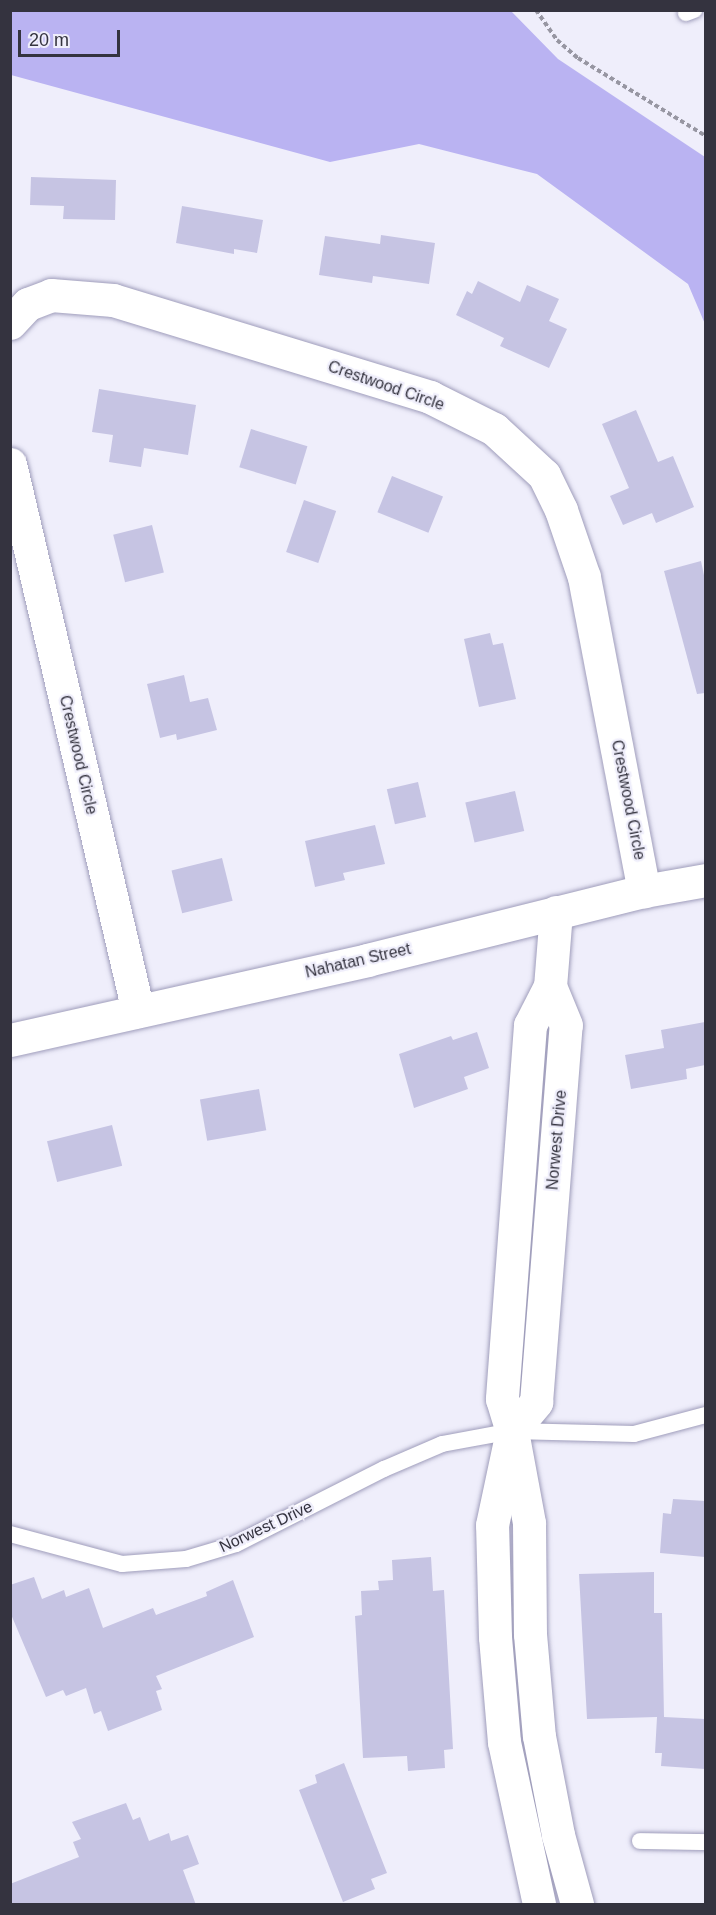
<!DOCTYPE html>
<html>
<head>
<meta charset="utf-8">
<style>
  body { margin:0 }
  #map { position:relative; width:716px; height:1915px; overflow:hidden; background:#efeefb; font-family:Arial,sans-serif }
  div>[style] { position:absolute }
  .forest>* { inset:0; background:#bab3f2 }
  .building>* { inset:0; background:#c6c4e3; transform-origin:0 0 }
  .path>* { height:4px; margin-top:-2px; transform-origin:0; background:repeating-linear-gradient(90deg,#9796a2 0 4.5px,transparent 0 7.5px) }
  .roads { filter:drop-shadow(0 0 2px #9f9dbb) drop-shadow(0 0 2px #9f9dbb) }
  .lane>* { height:16px; margin:-8px; padding:0 8px; transform-origin:8px; border-radius:8px; background:#fff }
  .street>* { height:33px; margin:-16.5px; padding:0 16.5px; transform-origin:16.5px; border-radius:16.5px; background:#fff }
  .secondary>* { height:33px; margin:-16.5px; padding:0 16.5px; transform-origin:16.5px; border-radius:16.5px; background:#fff }
  span { translate:-50% -50%; white-space:nowrap; text-align:center; line-height:1.15; -webkit-text-stroke:4.5px #efeefb; paint-order:stroke }
  .street-label { font-size:16px; color:#34333f }
  .frame { position:absolute; inset:0; border:12px solid #34333f; pointer-events:none }
  .scale { position:absolute; left:18px; top:30px; width:102px; height:27px; box-sizing:border-box; border:3px solid #34333f; border-top:0; padding-left:8px; font-size:18px; line-height:21px; white-space:nowrap; color:#34333f; -webkit-text-stroke:4px #efeefb; paint-order:stroke }
</style>
</head>
<body>
<div id="map">
  <div class="forest">
    <div style="clip-path:polygon(10px 11px,511px 11px,558px 59px,705px 157px,705px 324px,688px 284px,537px 174px,419px 144px,330px 162px,11px 75px)"></div>
  </div>
  <div class="building">
    <div style="clip-path:polygon(31px 177px,116px 180px,115px 220px,63px 219px,64px 206px,30px 205px)"></div>
    <div style="clip-path:polygon(182px 206px,263px 220px,257px 253px,234px 249px,234px 254px,176px 243px)"></div>
    <div style="clip-path:polygon(381px 235px,435px 243px,429px 284px,373px 276px,372px 283px,319px 275px,325px 236px,380px 244px)"></div>
    <div style="clip-path:polygon(478px 281px,520px 302px,527px 285px,559px 299px,549px 321px,567px 329px,549px 368px,500px 346px,504px 338px,456px 315px,467px 291px,472px 294px)"></div>
    <div style="clip-path:polygon(99px 389px,196px 405px,188px 455px,144px 448px,141px 467px,109px 462px,113px 435px,92px 432px)"></div>
    <div style="clip-path:polygon(636px 410px,658px 462px,673px 456px,694px 507px,656px 523px,652px 513px,623px 525px,610px 496px,629px 488px,602px 424px)"></div>
    <div style="left:251px;top:429px;width:59px;height:40px;rotate:17deg"></div>
    <div style="left:392px;top:476px;width:55px;height:39px;rotate:22deg"></div>
    <div style="left:304px;top:500px;width:34px;height:55px;rotate:19deg"></div>
    <div style="left:152px;top:525px;width:49px;height:40px;rotate:76deg"></div>
    <div style="clip-path:polygon(701px 561px,705px 580px,705px 693px,697px 694px,664px 571px)"></div>
    <div style="clip-path:polygon(490px 633px,493px 645px,503px 643px,516px 699px,479px 707px,464px 639px)"></div>
    <div style="clip-path:polygon(184px 675px,190px 702px,208px 698px,217px 730px,177px 740px,176px 734px,160px 738px,147px 684px)"></div>
    <div style="left:418px;top:782px;width:36px;height:32px;rotate:77deg"></div>
    <div style="left:515px;top:791px;width:41px;height:51px;rotate:77deg"></div>
    <div style="clip-path:polygon(375px 825px,385px 864px,343px 873px,345px 880px,315px 887px,305px 841px)"></div>
    <div style="left:222px;top:858px;width:44px;height:52px;rotate:76deg"></div>
    <div style="clip-path:polygon(705px 1022px,705px 1065px,686px 1069px,687px 1079px,631px 1089px,625px 1055px,664px 1048px,661px 1030px)"></div>
    <div style="clip-path:polygon(477px 1032px,489px 1068px,464px 1077px,468px 1089px,414px 1108px,399px 1054px,451px 1036px,453px 1040px)"></div>
    <div style="left:259px;top:1089px;width:42px;height:60px;rotate:80deg"></div>
    <div style="left:112px;top:1125px;width:42px;height:67px;rotate:76deg"></div>
    <div style="clip-path:polygon(673px 1499px,705px 1501px,705px 1557px,660px 1553px,663px 1513px,671px 1514px)"></div>
    <div style="clip-path:polygon(431px 1557px,433px 1591px,444px 1590px,453px 1749px,444px 1750px,445px 1768px,408px 1771px,407px 1756px,363px 1758px,355px 1616px,362px 1615px,361px 1591px,379px 1590px,378px 1581px,393px 1580px,392px 1560px)"></div>
    <div style="clip-path:polygon(654px 1572px,654px 1613px,662px 1613px,664px 1717px,705px 1719px,705px 1769px,661px 1766px,662px 1753px,655px 1753px,657px 1717px,587px 1719px,579px 1574px)"></div>
    <div style="clip-path:polygon(34px 1577px,42px 1599px,64px 1590px,66px 1597px,89px 1588px,103px 1628px,153px 1608px,156px 1615px,207px 1596px,206px 1592px,233px 1580px,254px 1637px,156px 1676px,162px 1689px,156px 1691px,162px 1710px,108px 1731px,101px 1711px,94px 1714px,86px 1688px,66px 1696px,63px 1690px,46px 1697px,10px 1612px,10px 1585px)"></div>
    <div style="clip-path:polygon(344px 1763px,387px 1873px,371px 1879px,375px 1889px,343px 1902px,299px 1790px,317px 1783px,315px 1775px)"></div>
    <div style="clip-path:polygon(126px 1803px,133px 1820px,140px 1817px,149px 1841px,169px 1833px,171px 1841px,188px 1835px,199px 1864px,183px 1870px,196px 1905px,10px 1905px,10px 1884px,79px 1857px,73px 1842px,81px 1839px,72px 1822px)"></div>
  </div>
  <div class="path">
    <div style="left:536px;top:10px;width:37px;rotate:55deg"></div>
    <div style="left:557px;top:40px;width:28px;rotate:41deg"></div>
    <div style="left:578px;top:58px;width:150px;rotate:31.4deg"></div>
  </div>
  <div class="roads">
    <div class="lane">
      <div style="left:686px;top:13px;width:9px;rotate:-21deg"></div>
      <div style="left:10px;top:1534px;width:116px;rotate:15deg"></div>
      <div style="left:122px;top:1564px;width:64px;rotate:-4.5deg"></div>
      <div style="left:186px;top:1559px;width:52px;rotate:-16.7deg"></div>
      <div style="left:236px;top:1544px;width:166px;rotate:-26.9deg"></div>
      <div style="left:384px;top:1469px;width:63px;rotate:-23.3deg"></div>
      <div style="left:442px;top:1444px;width:71px;rotate:-10.5deg"></div>
      <div style="left:512px;top:1431px;width:122px;rotate:1.4deg"></div>
      <div style="left:634px;top:1434px;width:74px;rotate:-14.8deg"></div>
      <div style="left:640px;top:1841px;width:66px;rotate:0.9deg"></div>
    </div>
    <div class="street">
      <div style="left:10px;top:323px;width:26px;rotate:-47deg"></div>
      <div style="left:28px;top:304px;width:25px;rotate:-21deg"></div>
      <div style="left:51px;top:295px;width:62px;rotate:4.6deg"></div>
      <div style="left:113px;top:300px;width:332px;rotate:17deg"></div>
      <div style="left:430px;top:397px;width:72px;rotate:26.6deg"></div>
      <div style="left:494px;top:429px;width:68px;rotate:42.6deg"></div>
      <div style="left:544px;top:475px;width:39px;rotate:64deg"></div>
      <div style="left:561px;top:510px;width:71px;rotate:71.1deg"></div>
      <div style="left:584px;top:577px;width:320px;rotate:79.2deg"></div>
      <div style="left:10px;top:464px;width:562px;rotate:76.83deg"></div>
      <div style="left:556px;top:912px;width:74px;rotate:94.6deg"></div>
      <div style="left:550px;top:986px;width:44px;rotate:117.1deg"></div>
      <div style="left:530px;top:1025px;width:375px;rotate:94.3deg"></div>
      <div style="left:502px;top:1399px;width:34px;rotate:73deg"></div>
      <div style="left:512px;top:1431px;width:94px;rotate:79.5deg"></div>
      <div style="left:529px;top:1523px;width:111px;rotate:89.5deg"></div>
      <div style="left:530px;top:1634px;width:102px;rotate:85deg"></div>
      <div style="left:539px;top:1736px;width:101px;rotate:79.1deg"></div>
      <div style="left:558px;top:1835px;width:72px;rotate:74.6deg"></div>
      <div style="left:539px;top:1904px;width:166px;rotate:-102.2deg"></div>
      <div style="left:504px;top:1742px;width:105px;rotate:-94.9deg"></div>
      <div style="left:495px;top:1637px;width:112px;rotate:-91.5deg"></div>
      <div style="left:492px;top:1525px;width:96px;rotate:-78deg"></div>
      <div style="left:512px;top:1431px;width:38px;rotate:-50deg"></div>
      <div style="left:536px;top:1402px;width:378px;rotate:-85.5deg"></div>
      <div style="left:566px;top:1025px;width:42px;rotate:-112.3deg"></div>
    </div>
    <div class="secondary">
      <div style="left:10px;top:1040px;width:366px;rotate:-12.6deg"></div>
      <div style="left:367px;top:960px;width:285px;rotate:-14deg"></div>
      <div style="left:644px;top:891px;width:63px;rotate:-10.1deg"></div>
    </div>
  </div>
  <div class="street-label">
    <span style="left:386px;top:386px;rotate:19deg">Crestwood Circle</span>
    <span style="left:78px;top:755px;rotate:77deg">Crestwood Circle</span>
    <span style="left:628px;top:800px;rotate:79deg">Crestwood Circle</span>
    <span style="left:358px;top:961px;rotate:-13deg">Nahatan Street</span>
    <span style="left:557px;top:1140px;rotate:-85deg">Norwest Drive</span>
    <span style="left:266px;top:1527px;rotate:-25deg">Norwest Drive</span>
  </div>
  <div class="frame"></div>
  <div class="scale">20 m</div>
</div>
</body>
</html>
